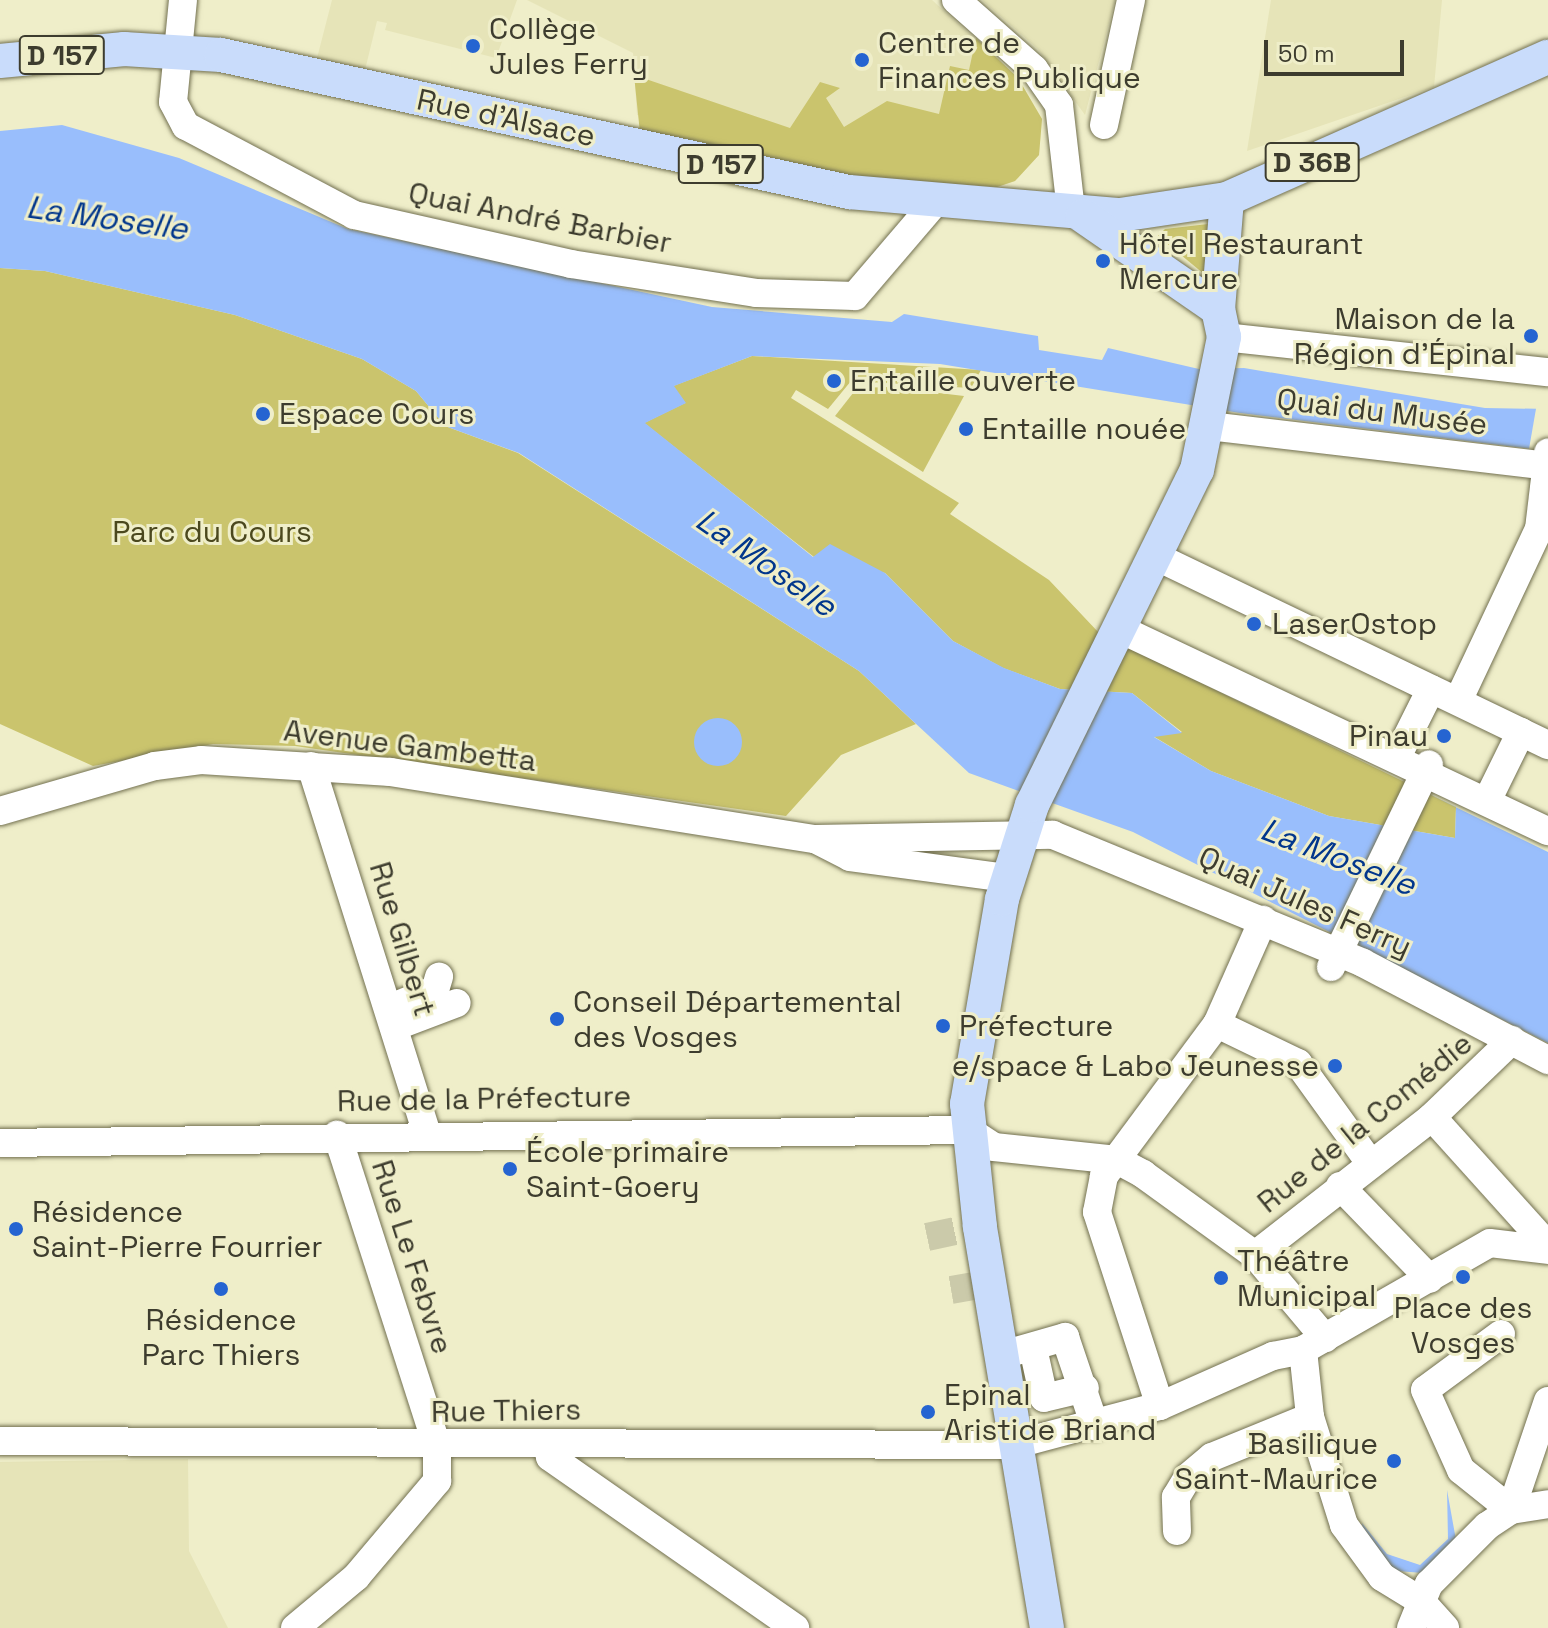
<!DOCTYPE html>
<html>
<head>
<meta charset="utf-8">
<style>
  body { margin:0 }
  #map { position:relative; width:1548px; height:1628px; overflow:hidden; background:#efeec9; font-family:"Space Grotesk",sans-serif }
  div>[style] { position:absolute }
  .built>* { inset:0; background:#e6e4b8 }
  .green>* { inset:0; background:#cac46d }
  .water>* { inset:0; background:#99befc }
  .round { border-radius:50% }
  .pier>* { inset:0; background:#efeec9 }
  .minor-tunnel>* { height:28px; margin-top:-14px; transform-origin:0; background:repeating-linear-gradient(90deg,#cbcaaa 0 28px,transparent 0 42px) }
  .roads { filter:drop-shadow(0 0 2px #727050) drop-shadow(0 0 2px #727050) }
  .minor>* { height:28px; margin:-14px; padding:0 14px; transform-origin:14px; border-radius:14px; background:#fff }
  .major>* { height:34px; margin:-17px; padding:0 17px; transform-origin:17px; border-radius:17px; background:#c9dcfb }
  .dots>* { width:22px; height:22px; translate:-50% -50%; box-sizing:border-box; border:4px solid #efeec9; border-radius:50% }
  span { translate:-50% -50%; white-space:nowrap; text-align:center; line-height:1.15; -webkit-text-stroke:6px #efeec9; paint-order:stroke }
  .shield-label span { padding:2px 6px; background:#efeec9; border:2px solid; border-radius:6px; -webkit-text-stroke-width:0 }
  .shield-label { font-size:28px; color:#3d3c2e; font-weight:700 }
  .poi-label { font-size:30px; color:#3d3c2e }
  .left { translate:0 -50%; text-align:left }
  .right { translate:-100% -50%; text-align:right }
  .street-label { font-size:30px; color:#3d3c2e }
  .park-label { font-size:30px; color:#4b481e }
  .water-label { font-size:32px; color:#01368c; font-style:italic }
  .scale { position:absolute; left:1264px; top:40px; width:140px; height:36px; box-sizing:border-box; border:4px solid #3d3c2e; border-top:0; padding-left:10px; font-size:24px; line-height:28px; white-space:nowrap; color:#3d3c2e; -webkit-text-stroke:6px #efeec9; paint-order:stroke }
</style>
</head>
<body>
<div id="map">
  <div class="built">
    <div style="clip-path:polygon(332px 0,517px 0,496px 58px,385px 30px,387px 23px,377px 21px,365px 70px,316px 62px)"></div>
    <div style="clip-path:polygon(527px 0,932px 0,1018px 78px,1042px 119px,1039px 155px,1015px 181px,997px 187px,637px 115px,633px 53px)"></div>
    <div style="clip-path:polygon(982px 0,1115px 0,1085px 115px,1038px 49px)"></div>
    <div style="clip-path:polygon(1271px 0,1442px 0,1434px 87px,1247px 151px)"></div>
    <div style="clip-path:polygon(188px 1459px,189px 1551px,228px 1628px,0 1628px,0 1462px)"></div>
  </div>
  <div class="green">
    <div style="clip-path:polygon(976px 38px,1018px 78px,1042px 119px,1039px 155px,1015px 181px,997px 187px,844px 177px,640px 133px,634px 75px,790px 128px,820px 82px,840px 88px,826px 98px,844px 127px,887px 101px,939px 114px,950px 66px,969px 70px)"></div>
    <div style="clip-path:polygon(1208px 224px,1204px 274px,1158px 236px,1165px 229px)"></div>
    <div style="clip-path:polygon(0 268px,45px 271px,235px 315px,362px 359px,416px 391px,445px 426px,518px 453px,859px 671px,916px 724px,841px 755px,786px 816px,295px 746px,213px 744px,93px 766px,0 724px)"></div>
    <div style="clip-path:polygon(752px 356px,981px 370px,971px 388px,851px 381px,828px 409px,796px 390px,791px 398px,959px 503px,950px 514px,1049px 580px,1100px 634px,1456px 807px,1455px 838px,1329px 816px,1211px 771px,1153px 736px,1182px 732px,1132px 693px,1060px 689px,1003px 668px,953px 641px,885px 573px,814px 557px,644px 423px,685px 403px,673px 386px)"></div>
    <div style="clip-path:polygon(889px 387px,964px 396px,923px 472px,835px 416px,857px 388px)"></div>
  </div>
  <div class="water">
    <div style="clip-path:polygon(62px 125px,179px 158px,348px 229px,712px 307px,892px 322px,904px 314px,1038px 336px,1039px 350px,1102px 360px,1108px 348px,1199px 369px,1244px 368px,1485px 408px,1548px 409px,1548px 451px,1240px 413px,940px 364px,752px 356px,674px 386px,686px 403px,645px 423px,813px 557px,830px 544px,885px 573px,953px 641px,1004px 668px,1060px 689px,1132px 693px,1182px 733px,1154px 737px,1211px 771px,1329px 816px,1455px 838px,1456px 807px,1410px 785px,1548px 852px,1548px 1043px,1133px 832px,969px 773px,859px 671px,519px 453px,445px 426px,416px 391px,362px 359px,235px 315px,45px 271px,0 268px,0 131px)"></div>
    <div class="round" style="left:694px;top:718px;width:48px;height:48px"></div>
    <div style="clip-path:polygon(1447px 1490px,1456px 1540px,1423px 1573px,1397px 1571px,1389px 1566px,1363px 1530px,1362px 1523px,1387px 1554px,1420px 1565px,1448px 1539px)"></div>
  </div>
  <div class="pier">
    <div style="clip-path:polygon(1537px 403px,1548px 405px,1548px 451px,1529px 449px)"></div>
  </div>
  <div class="minor-tunnel">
    <div style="left:927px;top:1237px;width:39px;rotate:-12deg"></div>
    <div style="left:951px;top:1290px;width:23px;rotate:-10deg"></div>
  </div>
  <div class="roads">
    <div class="minor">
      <div style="left:183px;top:0;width:102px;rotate:95.6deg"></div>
      <div style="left:173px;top:102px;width:27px;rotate:62deg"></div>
      <div style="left:186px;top:126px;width:190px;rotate:27.9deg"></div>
      <div style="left:354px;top:215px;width:222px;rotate:12.7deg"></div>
      <div style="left:571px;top:264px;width:187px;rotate:8.9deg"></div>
      <div style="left:756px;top:293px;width:99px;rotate:1.7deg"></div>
      <div style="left:855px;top:296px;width:125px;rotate:-49.5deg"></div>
      <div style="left:956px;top:0;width:104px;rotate:41.5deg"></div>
      <div style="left:1034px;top:69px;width:44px;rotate:55.2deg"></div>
      <div style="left:1059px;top:105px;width:107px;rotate:83.5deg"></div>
      <div style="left:1104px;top:125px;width:128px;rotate:-77.8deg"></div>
      <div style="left:1224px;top:337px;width:326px;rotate:6.2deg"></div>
      <div style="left:1209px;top:426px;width:341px;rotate:6.7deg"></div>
      <div style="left:1157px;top:557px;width:434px;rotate:25.7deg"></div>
      <div style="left:1120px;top:629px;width:473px;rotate:25.3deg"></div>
      <div style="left:1458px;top:701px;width:190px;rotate:-64.8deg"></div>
      <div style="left:1539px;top:529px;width:77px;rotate:-83.2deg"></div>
      <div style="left:1397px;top:757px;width:76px;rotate:-63.4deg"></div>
      <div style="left:311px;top:766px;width:386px;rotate:72.5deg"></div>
      <div style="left:1487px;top:801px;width:77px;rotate:-63.8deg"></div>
      <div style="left:0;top:811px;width:161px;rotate:-16.2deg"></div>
      <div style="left:155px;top:766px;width:46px;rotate:-7.4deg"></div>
      <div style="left:201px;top:760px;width:190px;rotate:3.6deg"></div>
      <div style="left:391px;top:772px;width:429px;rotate:9deg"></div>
      <div style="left:815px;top:839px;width:238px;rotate:-1deg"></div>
      <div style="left:1053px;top:835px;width:335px;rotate:22.4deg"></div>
      <div style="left:1363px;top:963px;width:209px;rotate:27.7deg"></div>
      <div style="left:815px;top:839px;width:39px;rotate:27deg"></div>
      <div style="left:850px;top:857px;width:159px;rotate:7.6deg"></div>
      <div style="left:1331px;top:967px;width:225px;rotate:-64.2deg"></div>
      <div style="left:400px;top:1004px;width:38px;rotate:-22deg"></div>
      <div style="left:435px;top:990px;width:14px;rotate:-73deg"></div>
      <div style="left:1217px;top:1024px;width:90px;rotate:25.7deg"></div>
      <div style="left:1298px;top:1063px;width:123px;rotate:54.2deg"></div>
      <div style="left:394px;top:1027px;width:67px;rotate:-20.9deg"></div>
      <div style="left:1432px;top:1117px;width:173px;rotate:48deg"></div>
      <div style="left:0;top:1143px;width:968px;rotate:-0.77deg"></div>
      <div style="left:968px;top:1130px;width:31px;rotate:33deg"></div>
      <div style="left:994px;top:1147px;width:124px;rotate:6deg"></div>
      <div style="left:1117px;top:1160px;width:30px;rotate:28deg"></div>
      <div style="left:1143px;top:1174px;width:138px;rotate:35.9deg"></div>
      <div style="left:1255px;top:1255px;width:109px;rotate:49.9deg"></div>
      <div style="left:1340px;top:1186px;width:129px;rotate:45.9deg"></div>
      <div style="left:1255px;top:1255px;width:224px;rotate:-37.9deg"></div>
      <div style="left:1432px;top:1117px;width:111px;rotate:-43.9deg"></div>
      <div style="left:1501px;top:1334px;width:94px;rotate:143.6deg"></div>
      <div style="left:1425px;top:1390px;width:88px;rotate:65.8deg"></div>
      <div style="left:1461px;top:1470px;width:64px;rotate:38.7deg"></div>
      <div style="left:1033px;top:1348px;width:51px;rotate:77.6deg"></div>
      <div style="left:1044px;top:1398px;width:42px;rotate:-13.7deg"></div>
      <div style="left:1303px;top:1350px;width:67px;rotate:84deg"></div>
      <div style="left:1310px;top:1417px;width:113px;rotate:72.5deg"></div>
      <div style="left:1344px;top:1525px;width:64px;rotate:53.8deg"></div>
      <div style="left:1382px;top:1577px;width:46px;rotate:31.6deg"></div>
      <div style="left:1421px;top:1601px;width:36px;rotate:48deg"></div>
      <div style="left:999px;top:1356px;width:69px;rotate:-16.1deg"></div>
      <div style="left:1065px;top:1337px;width:94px;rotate:71.4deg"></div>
      <div style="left:1160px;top:1406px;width:204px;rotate:-108deg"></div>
      <div style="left:1097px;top:1212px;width:37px;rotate:-79deg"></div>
      <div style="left:1104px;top:1176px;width:189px;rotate:-53.4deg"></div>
      <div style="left:1217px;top:1024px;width:114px;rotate:-66.1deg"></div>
      <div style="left:0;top:1441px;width:1013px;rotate:0.23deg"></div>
      <div style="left:1013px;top:1445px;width:152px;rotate:-14.9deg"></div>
      <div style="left:1160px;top:1406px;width:124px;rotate:-23.9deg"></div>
      <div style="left:1273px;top:1356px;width:31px;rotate:-11deg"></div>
      <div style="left:1303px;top:1350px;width:215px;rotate:-29.8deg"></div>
      <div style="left:1490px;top:1243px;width:58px;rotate:6.9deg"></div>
      <div style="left:547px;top:1443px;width:14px;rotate:78deg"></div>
      <div style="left:550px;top:1457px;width:299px;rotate:34.9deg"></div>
      <div style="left:1511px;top:1510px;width:115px;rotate:-71.3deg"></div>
      <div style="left:1177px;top:1531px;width:34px;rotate:-92deg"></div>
      <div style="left:1176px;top:1497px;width:23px;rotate:-59deg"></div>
      <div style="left:1188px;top:1477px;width:31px;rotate:-40deg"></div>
      <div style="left:1212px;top:1457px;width:106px;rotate:-22.2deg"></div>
      <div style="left:295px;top:1628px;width:80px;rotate:-39.9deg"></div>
      <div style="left:356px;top:1577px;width:126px;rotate:-49.8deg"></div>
      <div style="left:437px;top:1481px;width:35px;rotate:-90deg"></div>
      <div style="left:437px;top:1446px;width:327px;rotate:-107.8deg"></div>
      <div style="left:1411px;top:1628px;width:48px;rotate:-67.8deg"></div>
      <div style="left:1429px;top:1584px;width:82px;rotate:-45deg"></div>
      <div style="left:1487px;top:1526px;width:29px;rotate:-34deg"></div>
      <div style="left:1511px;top:1510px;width:37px;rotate:-9deg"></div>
    </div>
    <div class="major">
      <div style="left:0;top:61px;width:125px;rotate:-5.5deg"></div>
      <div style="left:124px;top:49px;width:97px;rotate:3.5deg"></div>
      <div style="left:221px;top:55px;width:643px;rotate:12.31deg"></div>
      <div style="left:849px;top:192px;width:272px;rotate:4.9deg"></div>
      <div style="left:1120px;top:215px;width:108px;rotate:-8.5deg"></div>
      <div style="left:1227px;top:199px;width:351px;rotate:-23.9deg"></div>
      <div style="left:1083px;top:216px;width:164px;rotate:34.6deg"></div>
      <div style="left:1047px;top:1628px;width:407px;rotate:-99.5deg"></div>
      <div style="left:980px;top:1227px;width:124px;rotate:-96deg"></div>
      <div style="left:967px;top:1104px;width:208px;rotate:-80.3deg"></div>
      <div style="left:1002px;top:899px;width:99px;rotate:-72.3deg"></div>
      <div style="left:1032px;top:805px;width:373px;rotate:-63.8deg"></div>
      <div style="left:1197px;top:470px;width:136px;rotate:-78.5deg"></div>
      <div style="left:1224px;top:337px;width:29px;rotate:-102deg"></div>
      <div style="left:1218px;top:309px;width:110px;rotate:-85.3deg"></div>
    </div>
  </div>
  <div class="dots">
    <div style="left:473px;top:46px;background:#2564d1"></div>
    <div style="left:862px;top:60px;background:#2564d1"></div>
    <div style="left:1103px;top:261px;background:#2564d1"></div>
    <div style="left:1531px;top:336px;background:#2564d1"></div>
    <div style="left:834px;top:381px;background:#2564d1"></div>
    <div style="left:263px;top:414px;background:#2564d1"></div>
    <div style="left:966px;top:429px;background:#2564d1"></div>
    <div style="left:1254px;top:624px;background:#2564d1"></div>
    <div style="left:1444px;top:736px;background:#2564d1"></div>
    <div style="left:557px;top:1019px;background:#2564d1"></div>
    <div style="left:943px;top:1026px;background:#2564d1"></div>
    <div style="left:1335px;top:1066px;background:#2564d1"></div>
    <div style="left:510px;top:1169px;background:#2564d1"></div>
    <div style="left:16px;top:1229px;background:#2564d1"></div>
    <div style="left:1463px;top:1277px;background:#2564d1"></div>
    <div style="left:1221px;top:1278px;background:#2564d1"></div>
    <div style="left:221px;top:1289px;background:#2564d1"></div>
    <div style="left:928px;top:1412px;background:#2564d1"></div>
    <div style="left:1394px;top:1461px;background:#2564d1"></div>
  </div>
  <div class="shield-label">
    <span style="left:62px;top:55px">D 157</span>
    <span style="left:1312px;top:162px">D 36B</span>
    <span style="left:721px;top:164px">D 157</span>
  </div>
  <div class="poi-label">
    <span class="left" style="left:489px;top:46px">Collège<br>Jules Ferry</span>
    <span class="left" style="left:878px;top:60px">Centre de<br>Finances Publique</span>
    <span class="left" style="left:1119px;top:261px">Hôtel Restaurant<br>Mercure</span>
    <span class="right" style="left:1515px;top:336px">Maison de la<br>Région d'Épinal</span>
    <span class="left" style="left:850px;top:381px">Entaille ouverte</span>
    <span class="left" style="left:279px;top:414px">Espace Cours</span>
    <span class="left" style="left:982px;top:429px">Entaille nouée</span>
    <span class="left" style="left:1272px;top:624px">LaserOstop</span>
    <span class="right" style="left:1428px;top:736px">Pinau</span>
    <span class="left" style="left:573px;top:1019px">Conseil Départemental<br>des Vosges</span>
    <span class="left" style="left:959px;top:1026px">Préfecture</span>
    <span class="right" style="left:1319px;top:1066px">e/space &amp; Labo Jeunesse</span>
    <span class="left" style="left:526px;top:1169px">École primaire<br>Saint-Goery</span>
    <span class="left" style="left:32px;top:1229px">Résidence<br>Saint-Pierre Fourrier</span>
    <span class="left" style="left:1237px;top:1278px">Théâtre<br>Municipal</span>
    <span style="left:1463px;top:1325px">Place des<br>Vosges</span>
    <span style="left:221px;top:1337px">Résidence<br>Parc Thiers</span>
    <span class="left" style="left:944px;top:1412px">Epinal<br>Aristide Briand</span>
    <span class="right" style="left:1378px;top:1461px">Basilique<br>Saint-Maurice</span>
  </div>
  <div class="street-label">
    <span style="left:506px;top:118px;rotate:12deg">Rue d'Alsace</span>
    <span style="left:540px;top:218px;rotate:11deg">Quai André Barbier</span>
    <span style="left:1382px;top:412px;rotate:7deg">Quai du Musée</span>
    <span style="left:410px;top:746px;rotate:7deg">Avenue Gambetta</span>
    <span style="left:1305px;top:902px;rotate:24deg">Quai Jules Ferry</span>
    <span style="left:402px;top:939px;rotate:73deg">Rue Gilbert</span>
    <span style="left:484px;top:1099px;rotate:-1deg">Rue de la Préfecture</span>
    <span style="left:1365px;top:1123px;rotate:-39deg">Rue de la Comédie</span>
    <span style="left:412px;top:1257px;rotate:72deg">Rue Le Febvre</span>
    <span style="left:506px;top:1411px;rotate:-1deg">Rue Thiers</span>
  </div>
  <div class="park-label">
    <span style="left:212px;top:532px">Parc du Cours</span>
  </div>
  <div class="water-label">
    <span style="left:107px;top:218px;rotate:8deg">La Moselle</span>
    <span style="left:766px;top:563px;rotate:35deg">La Moselle</span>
    <span style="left:1338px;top:857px;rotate:21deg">La Moselle</span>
  </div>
  <div class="scale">50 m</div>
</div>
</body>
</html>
